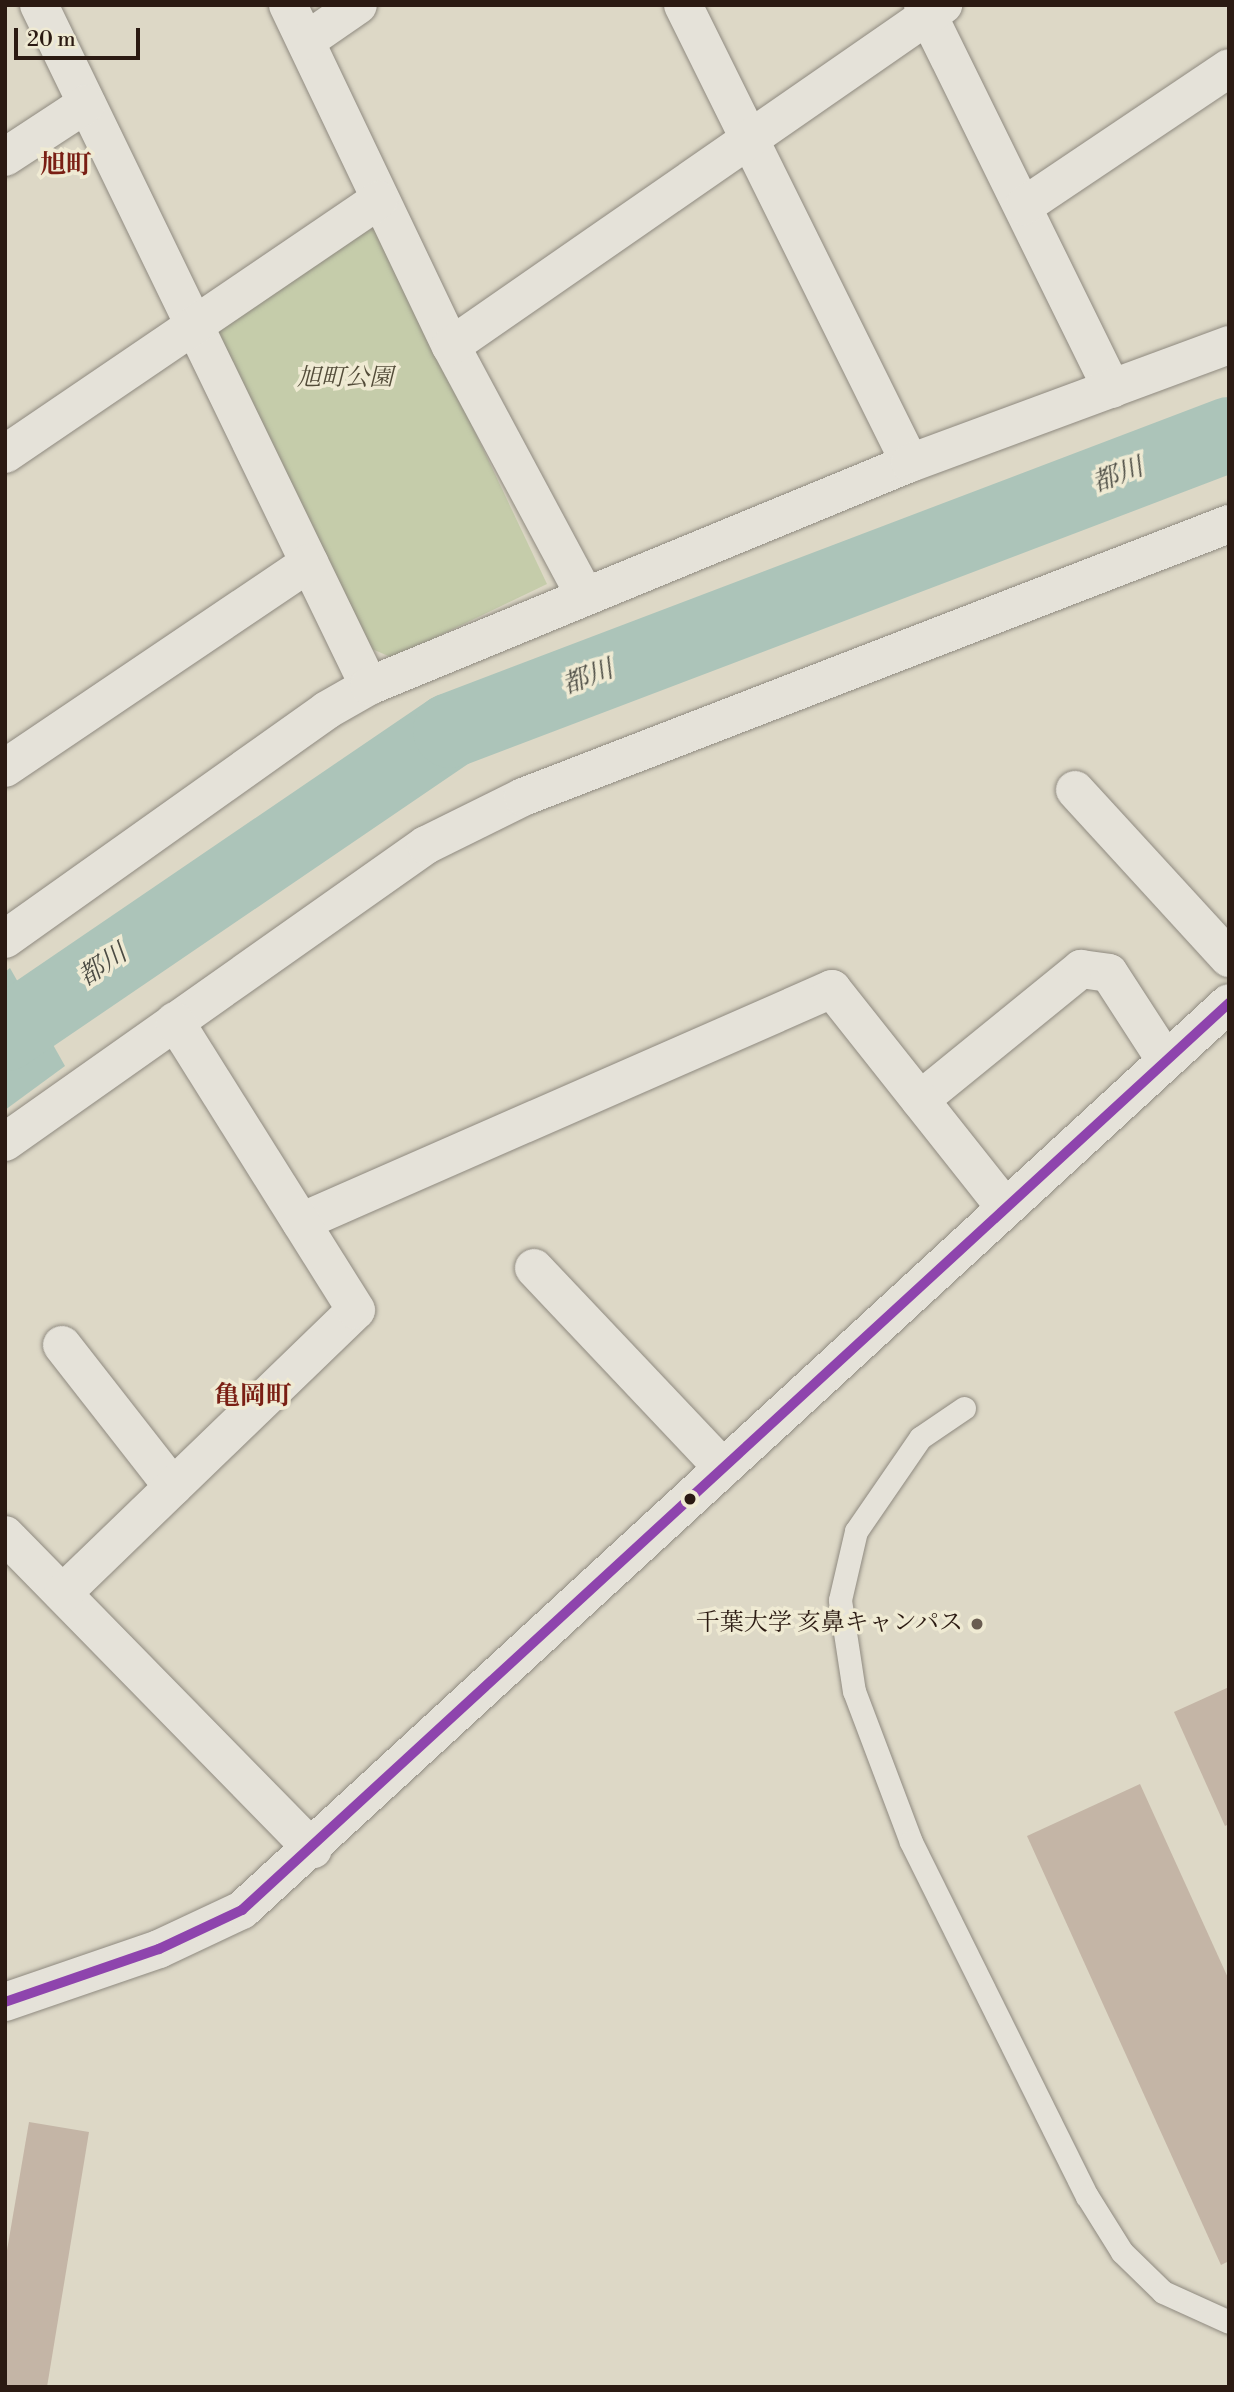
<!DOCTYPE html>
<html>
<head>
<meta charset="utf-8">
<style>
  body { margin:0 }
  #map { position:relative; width:1234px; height:2392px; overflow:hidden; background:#ddd8c6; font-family:"Libre Bodoni","Noto Serif JP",serif }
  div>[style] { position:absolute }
  .green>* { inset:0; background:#c5ccaa }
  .water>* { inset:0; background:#acc4b9 }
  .river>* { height:75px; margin:-37.5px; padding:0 37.5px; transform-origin:37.5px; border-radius:37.5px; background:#acc4b9 }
  .building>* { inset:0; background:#c4b5a6 }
  .roads { filter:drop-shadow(0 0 2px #8f8a80) drop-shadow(0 0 2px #8f8a80) }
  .service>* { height:23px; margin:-11.5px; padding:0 11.5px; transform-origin:11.5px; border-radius:11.5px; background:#e5e2d9 }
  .minor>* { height:38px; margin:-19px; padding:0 19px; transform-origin:19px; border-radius:19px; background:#e5e2d9 }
  .tertiary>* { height:38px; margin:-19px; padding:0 19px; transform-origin:19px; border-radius:19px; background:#e5e2d9 }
  .bus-1>* { height:10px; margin:-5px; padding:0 5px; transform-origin:5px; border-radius:5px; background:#8e44ad }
  .dots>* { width:19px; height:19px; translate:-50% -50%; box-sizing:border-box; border:4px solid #efead3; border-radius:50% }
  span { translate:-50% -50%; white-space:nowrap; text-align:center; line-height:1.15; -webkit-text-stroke:7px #efead3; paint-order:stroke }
  .park-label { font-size:24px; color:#534c39; font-style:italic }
  .poi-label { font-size:24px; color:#2b1a12 }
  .right { translate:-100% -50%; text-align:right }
  .neighbourhood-label { font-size:26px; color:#7a1f14; font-weight:700 }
  .water-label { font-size:26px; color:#4b4b43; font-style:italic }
  .frame { position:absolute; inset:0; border:7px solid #2b1a12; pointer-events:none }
  .scale { position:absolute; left:14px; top:28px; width:126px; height:32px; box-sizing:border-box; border:4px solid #2b1a12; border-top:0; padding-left:9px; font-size:21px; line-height:24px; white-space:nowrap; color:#2b1a12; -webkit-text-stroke:5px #efead3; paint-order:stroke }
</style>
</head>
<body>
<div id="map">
  <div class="green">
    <div style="clip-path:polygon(377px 225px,547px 584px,393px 658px,372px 649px,214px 328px)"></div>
  </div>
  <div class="water">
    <div style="clip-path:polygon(10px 968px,65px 1066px,5px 1110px,5px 972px)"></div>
  </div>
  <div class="river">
    <div style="left:5px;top:1033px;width:538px;rotate:-34.25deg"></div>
    <div style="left:450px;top:730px;width:833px;rotate:-20.81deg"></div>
  </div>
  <div class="building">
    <div style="clip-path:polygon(1229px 1687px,1229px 1824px,1225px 1826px,1174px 1712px)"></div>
    <div style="clip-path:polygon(1140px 1784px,1229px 1980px,1229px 2261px,1221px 2265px,1027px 1836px)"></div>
    <div style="clip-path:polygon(29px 2122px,89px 2132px,47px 2387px,5px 2387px,5px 2262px)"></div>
  </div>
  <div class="roads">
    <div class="service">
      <div style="left:964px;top:1408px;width:53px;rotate:145.7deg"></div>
      <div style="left:920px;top:1438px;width:113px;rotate:124.5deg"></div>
      <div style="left:856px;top:1531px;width:71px;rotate:103.1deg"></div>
      <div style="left:840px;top:1600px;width:92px;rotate:81.3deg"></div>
      <div style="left:854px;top:1691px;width:161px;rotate:69.3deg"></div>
      <div style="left:911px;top:1842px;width:395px;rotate:63.6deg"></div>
      <div style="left:1087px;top:2196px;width:66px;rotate:58deg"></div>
      <div style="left:1122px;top:2252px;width:57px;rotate:44.3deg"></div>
      <div style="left:1163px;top:2292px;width:72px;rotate:24.4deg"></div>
    </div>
    <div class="minor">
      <div style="left:39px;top:5px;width:757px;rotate:64.15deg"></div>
      <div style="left:288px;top:5px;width:378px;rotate:64.5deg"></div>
      <div style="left:451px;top:346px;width:281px;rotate:61.8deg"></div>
      <div style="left:683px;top:5px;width:511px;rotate:63.64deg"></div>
      <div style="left:923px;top:5px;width:428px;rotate:63.8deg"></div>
      <div style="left:306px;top:41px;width:63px;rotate:-34.7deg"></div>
      <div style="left:5px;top:157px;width:97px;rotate:-33.2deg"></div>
      <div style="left:1024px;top:206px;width:247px;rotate:-33.9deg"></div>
      <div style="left:451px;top:346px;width:599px;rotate:-34.73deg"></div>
      <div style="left:5px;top:454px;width:452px;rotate:-34.2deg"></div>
      <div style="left:5px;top:768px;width:367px;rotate:-34deg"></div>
      <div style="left:1075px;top:790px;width:228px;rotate:47.5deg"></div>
      <div style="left:5px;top:939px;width:395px;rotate:-35.4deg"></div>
      <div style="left:327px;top:710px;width:48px;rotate:-29.7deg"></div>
      <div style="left:369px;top:686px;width:585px;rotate:-22.4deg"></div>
      <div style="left:910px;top:463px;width:340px;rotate:-20.3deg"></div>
      <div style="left:920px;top:1100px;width:208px;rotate:-39.1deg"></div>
      <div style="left:1081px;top:969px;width:28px;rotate:8deg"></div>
      <div style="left:1109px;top:973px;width:101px;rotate:57.1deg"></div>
      <div style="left:5px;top:1142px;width:515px;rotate:-35.2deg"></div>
      <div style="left:426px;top:845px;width:108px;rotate:-26.3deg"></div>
      <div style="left:523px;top:797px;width:757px;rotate:-21.14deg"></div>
      <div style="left:301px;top:1222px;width:580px;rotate:-23.69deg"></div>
      <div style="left:832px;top:989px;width:278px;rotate:51.6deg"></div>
      <div style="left:534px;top:1268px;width:275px;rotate:46.6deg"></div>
      <div style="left:62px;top:1345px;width:180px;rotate:52deg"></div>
      <div style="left:5px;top:1535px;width:440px;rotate:45.6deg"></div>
      <div style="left:63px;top:1593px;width:407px;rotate:-44deg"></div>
      <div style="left:356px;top:1310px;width:341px;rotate:-122.1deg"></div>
    </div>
    <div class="tertiary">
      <div style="left:5px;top:2002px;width:163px;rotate:-19deg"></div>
      <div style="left:159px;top:1949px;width:92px;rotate:-25.2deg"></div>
      <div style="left:242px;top:1910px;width:1340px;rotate:-42.58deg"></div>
    </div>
  </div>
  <div class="bus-1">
    <div style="left:5px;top:2002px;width:163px;rotate:-19deg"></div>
    <div style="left:159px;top:1949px;width:92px;rotate:-25.2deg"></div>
    <div style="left:242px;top:1910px;width:1340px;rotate:-42.58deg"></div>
  </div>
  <div class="dots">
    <div style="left:690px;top:1499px;background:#2b1a12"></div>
    <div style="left:977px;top:1624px;background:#695c51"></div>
  </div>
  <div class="park-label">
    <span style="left:345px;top:379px">旭町公園</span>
  </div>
  <div class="poi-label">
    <span class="right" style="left:963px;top:1624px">千葉大学 亥鼻キャンパス</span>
  </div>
  <div class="neighbourhood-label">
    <span style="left:66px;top:166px">旭町</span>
    <span style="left:253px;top:1397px">亀岡町</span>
  </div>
  <div class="water-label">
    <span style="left:1118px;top:476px;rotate:-21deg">都川</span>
    <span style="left:588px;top:678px;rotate:-21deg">都川</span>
    <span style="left:103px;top:966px;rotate:-34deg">都川</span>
  </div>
  <div class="frame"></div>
  <div class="scale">20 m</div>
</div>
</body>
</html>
